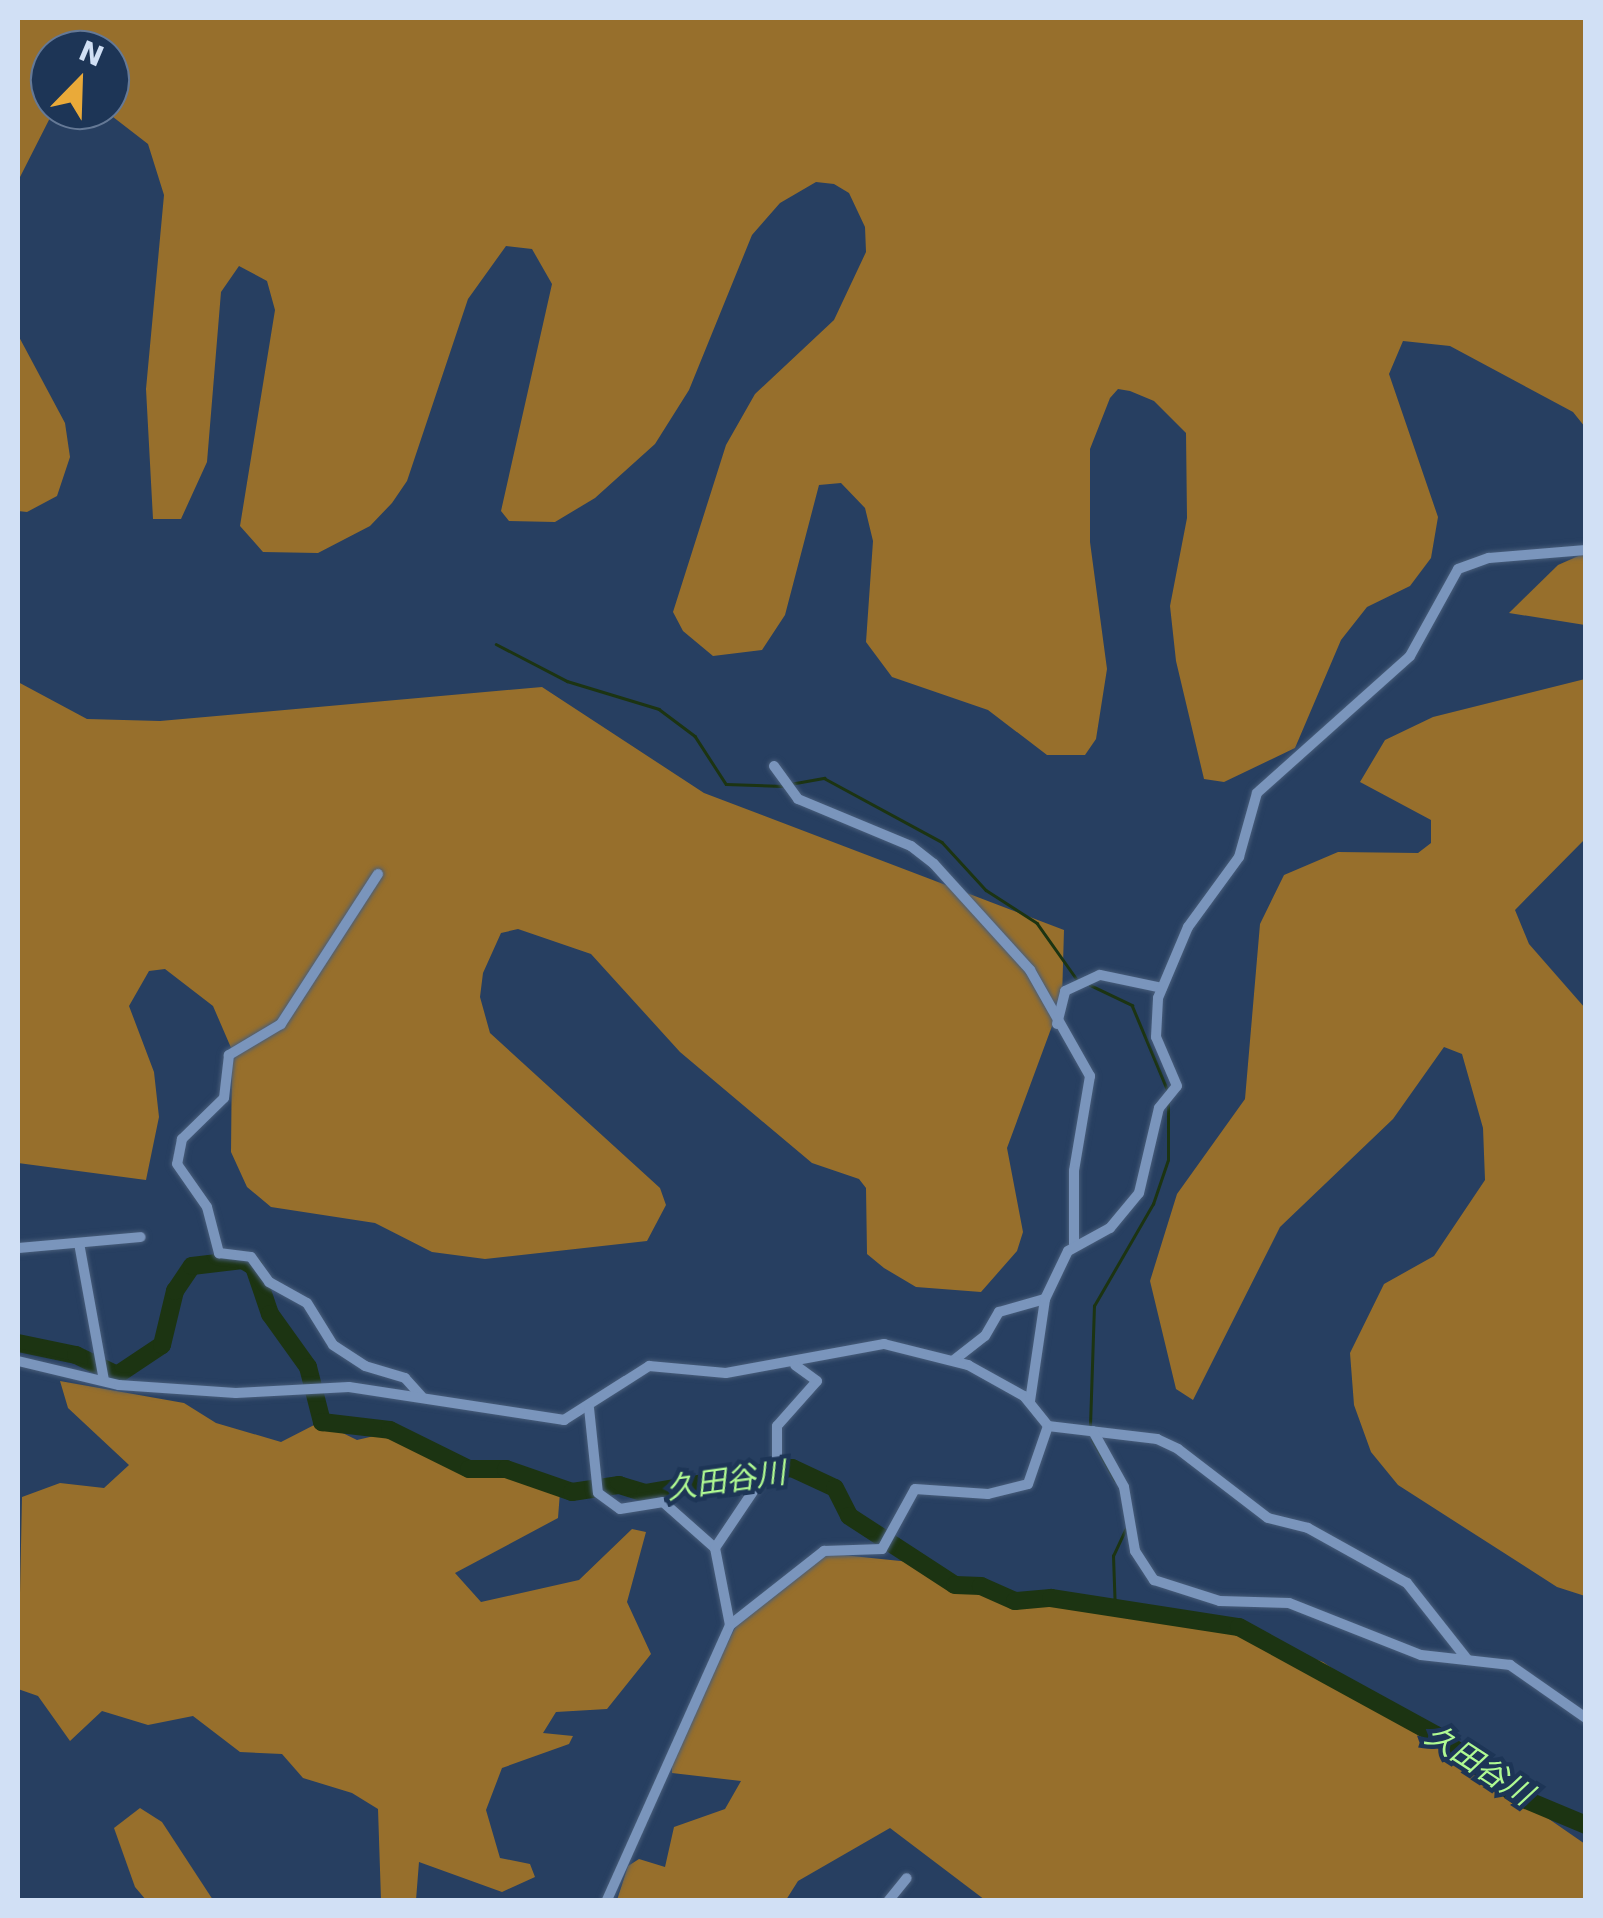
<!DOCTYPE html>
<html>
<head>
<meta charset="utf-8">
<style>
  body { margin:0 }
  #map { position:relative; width:1603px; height:1918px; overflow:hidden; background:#273f61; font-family:"DejaVu Sans","Noto Sans JP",sans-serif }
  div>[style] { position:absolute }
  .forest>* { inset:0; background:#976f2c }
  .stream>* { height:2.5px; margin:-1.25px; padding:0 1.25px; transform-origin:1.25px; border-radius:1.25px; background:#1c3412 }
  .river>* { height:18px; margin:-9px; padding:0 9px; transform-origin:9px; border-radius:9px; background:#1c3412 }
  .roads { filter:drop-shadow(0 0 2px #485d7a) drop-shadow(0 0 2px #485d7a) }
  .street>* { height:10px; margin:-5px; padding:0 5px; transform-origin:5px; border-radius:5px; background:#7a95bc }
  span { translate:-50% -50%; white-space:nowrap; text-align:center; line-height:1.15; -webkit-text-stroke:9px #1d3556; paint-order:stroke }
  .water-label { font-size:30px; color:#b0fa92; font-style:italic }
  .frame { position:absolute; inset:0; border:20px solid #d1e0f5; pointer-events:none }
  .north { position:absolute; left:30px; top:30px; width:100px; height:100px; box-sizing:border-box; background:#1d3556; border:2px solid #657996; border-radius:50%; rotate:23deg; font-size:28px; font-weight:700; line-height:40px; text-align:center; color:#d1e0f5 }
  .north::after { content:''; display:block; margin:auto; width:35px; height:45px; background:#eaaa39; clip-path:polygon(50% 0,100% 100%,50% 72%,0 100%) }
</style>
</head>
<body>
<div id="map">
  <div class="forest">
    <div style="clip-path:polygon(18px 18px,1585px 18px,1585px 427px,1573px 412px,1450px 346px,1403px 341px,1389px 374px,1438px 517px,1431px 558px,1410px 586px,1367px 607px,1341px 640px,1295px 748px,1224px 782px,1204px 779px,1176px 661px,1170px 606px,1187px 518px,1186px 433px,1154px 401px,1130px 391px,1118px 389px,1110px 398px,1090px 449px,1090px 542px,1107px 669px,1096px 739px,1085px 755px,1047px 755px,988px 710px,892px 677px,866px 642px,873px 541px,865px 508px,841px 483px,819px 485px,785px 615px,762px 650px,713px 656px,683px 631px,673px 612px,726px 445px,755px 394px,834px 320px,866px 252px,865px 227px,849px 193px,834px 184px,816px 182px,780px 203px,752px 235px,689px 390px,655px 444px,595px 498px,555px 522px,509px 521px,501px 511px,552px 284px,532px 249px,506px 246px,468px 299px,407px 481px,392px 503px,370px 526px,318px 553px,263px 552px,240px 526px,275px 310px,267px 281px,239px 266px,221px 292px,207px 462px,181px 519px,153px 519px,146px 389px,164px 195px,148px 144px,104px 110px,110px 110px,110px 50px,50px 50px,54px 110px,18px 181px)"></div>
    <div style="clip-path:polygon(18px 335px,65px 423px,70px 457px,57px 496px,27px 512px,18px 511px)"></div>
    <div style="clip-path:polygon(1585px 553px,1585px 625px,1509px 613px,1558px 565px)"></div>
    <div style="clip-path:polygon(1585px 679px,1585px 839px,1515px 910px,1529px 944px,1585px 1008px,1585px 1596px,1557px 1587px,1398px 1485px,1371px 1452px,1354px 1405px,1350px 1353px,1384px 1284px,1434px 1256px,1485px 1180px,1483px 1128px,1462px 1054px,1444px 1047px,1393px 1119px,1280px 1227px,1193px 1400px,1176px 1389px,1150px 1281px,1177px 1194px,1245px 1099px,1260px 924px,1284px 875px,1338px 852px,1418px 853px,1431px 843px,1431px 820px,1360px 782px,1385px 740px,1433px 717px)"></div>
    <div style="clip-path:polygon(18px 682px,87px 719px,160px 721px,542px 687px,704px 793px,1064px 930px,1062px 999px,1007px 1148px,1023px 1232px,1017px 1251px,981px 1292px,916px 1287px,884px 1268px,867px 1254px,866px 1188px,859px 1179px,812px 1163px,680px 1052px,591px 954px,518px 929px,501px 933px,483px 973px,480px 997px,490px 1033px,660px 1188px,666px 1205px,647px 1241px,485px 1259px,432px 1252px,375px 1223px,271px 1207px,247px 1187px,231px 1152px,232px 1050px,213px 1006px,165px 969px,149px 971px,129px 1006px,154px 1072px,159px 1117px,146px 1180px,18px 1163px)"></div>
    <div style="clip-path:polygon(60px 1381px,184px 1403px,216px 1423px,281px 1442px,320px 1422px,357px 1440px,387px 1433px,463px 1471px,519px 1471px,560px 1492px,558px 1518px,455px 1573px,481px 1602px,579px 1580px,632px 1529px,646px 1532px,627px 1602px,651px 1654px,607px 1709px,556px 1712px,543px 1733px,573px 1736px,569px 1744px,502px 1768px,486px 1810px,500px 1858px,530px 1864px,535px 1877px,502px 1892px,419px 1862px,416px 1900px,381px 1900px,378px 1809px,352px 1793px,303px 1778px,282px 1754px,240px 1752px,193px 1716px,148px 1725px,102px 1711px,70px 1741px,38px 1696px,18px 1689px,22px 1497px,60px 1483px,104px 1488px,129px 1465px,68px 1408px)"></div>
    <div style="clip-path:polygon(833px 1554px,910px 1562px,948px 1584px,1018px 1605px,1106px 1601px,1184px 1615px,1323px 1662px,1585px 1844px,1585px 1900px,985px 1900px,890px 1828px,798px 1881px,786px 1900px,617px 1900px,628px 1866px,639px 1859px,665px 1867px,674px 1827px,725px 1809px,741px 1781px,672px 1773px,672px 1753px,735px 1628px,757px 1600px,816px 1557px)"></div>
    <div style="clip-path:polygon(140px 1808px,162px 1822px,213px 1900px,146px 1900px,135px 1887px,114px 1828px)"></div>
  </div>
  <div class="stream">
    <div style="left:496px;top:644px;width:80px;rotate:27.5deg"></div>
    <div style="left:567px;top:681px;width:96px;rotate:16.9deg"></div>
    <div style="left:659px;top:709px;width:45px;rotate:36.9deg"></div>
    <div style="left:695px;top:736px;width:57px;rotate:57.1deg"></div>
    <div style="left:726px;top:784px;width:57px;rotate:2deg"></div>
    <div style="left:790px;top:784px;width:35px;rotate:-10deg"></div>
    <div style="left:824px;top:778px;width:134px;rotate:28.5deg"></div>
    <div style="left:942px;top:842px;width:65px;rotate:47.5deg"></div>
    <div style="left:986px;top:890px;width:61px;rotate:32.9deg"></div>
    <div style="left:1037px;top:923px;width:71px;rotate:54.7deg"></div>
    <div style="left:1090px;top:985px;width:47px;rotate:25.5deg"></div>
    <div style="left:1132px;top:1005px;width:93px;rotate:67.3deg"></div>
    <div style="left:1090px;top:1426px;width:120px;rotate:-88.1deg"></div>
    <div style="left:1094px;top:1306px;width:118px;rotate:-60deg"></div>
    <div style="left:1153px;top:1204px;width:46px;rotate:-71.2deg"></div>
    <div style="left:1168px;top:1160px;width:56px;rotate:-90deg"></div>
    <div style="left:1092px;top:1439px;width:47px;rotate:60.7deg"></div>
    <div style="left:1115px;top:1613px;width:57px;rotate:-92deg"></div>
    <div style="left:1113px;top:1556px;width:29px;rotate:-65deg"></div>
  </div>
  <div class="river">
    <div style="left:18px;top:1343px;width:59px;rotate:11.7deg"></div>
    <div style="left:76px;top:1355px;width:46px;rotate:26deg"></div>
    <div style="left:117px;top:1375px;width:54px;rotate:-33.7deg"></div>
    <div style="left:162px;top:1345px;width:56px;rotate:-76.5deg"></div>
    <div style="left:175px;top:1291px;width:30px;rotate:-56deg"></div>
    <div style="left:192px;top:1266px;width:51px;rotate:-6.7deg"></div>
    <div style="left:243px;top:1260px;width:13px;rotate:32deg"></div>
    <div style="left:254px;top:1267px;width:50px;rotate:71.2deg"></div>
    <div style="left:270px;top:1314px;width:65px;rotate:54.4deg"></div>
    <div style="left:308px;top:1367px;width:57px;rotate:75.7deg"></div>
    <div style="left:322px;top:1422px;width:68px;rotate:6.7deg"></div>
    <div style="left:390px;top:1430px;width:88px;rotate:26.3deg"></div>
    <div style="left:469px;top:1469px;width:37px"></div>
    <div style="left:506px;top:1469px;width:70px;rotate:19.2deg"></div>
    <div style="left:572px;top:1492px;width:48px;rotate:-8.5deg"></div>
    <div style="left:619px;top:1485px;width:27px;rotate:17deg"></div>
    <div style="left:645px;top:1493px;width:149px;rotate:-9.7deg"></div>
    <div style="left:792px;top:1468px;width:47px;rotate:24.9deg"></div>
    <div style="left:835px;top:1488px;width:31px;rotate:63deg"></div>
    <div style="left:849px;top:1516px;width:126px;rotate:33.1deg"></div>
    <div style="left:955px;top:1585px;width:26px;rotate:2deg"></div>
    <div style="left:981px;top:1586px;width:37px;rotate:24deg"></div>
    <div style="left:1015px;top:1601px;width:36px;rotate:-5deg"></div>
    <div style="left:1051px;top:1598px;width:190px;rotate:8.8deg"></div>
    <div style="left:1239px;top:1627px;width:225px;rotate:28.7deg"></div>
    <div style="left:1436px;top:1735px;width:104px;rotate:36.8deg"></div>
    <div style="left:1519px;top:1797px;width:73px;rotate:22.7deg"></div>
  </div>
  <div class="roads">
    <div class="street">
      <div style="left:774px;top:766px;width:41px;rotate:54deg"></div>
      <div style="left:798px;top:799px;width:122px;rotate:22.6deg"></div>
      <div style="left:911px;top:846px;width:29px;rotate:38deg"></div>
      <div style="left:934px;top:864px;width:143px;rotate:47.8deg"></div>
      <div style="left:1030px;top:970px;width:122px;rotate:60.5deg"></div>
      <div style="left:1090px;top:1076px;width:96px;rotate:99.6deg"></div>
      <div style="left:1074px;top:1171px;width:73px;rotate:90deg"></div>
      <div style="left:378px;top:874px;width:179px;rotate:122.9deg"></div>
      <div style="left:281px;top:1024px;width:61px;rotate:149.2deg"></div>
      <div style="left:229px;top:1055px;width:43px;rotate:96.6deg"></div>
      <div style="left:224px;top:1098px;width:59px;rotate:135.7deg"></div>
      <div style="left:182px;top:1139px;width:25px;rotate:101deg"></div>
      <div style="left:177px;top:1164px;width:52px;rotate:55.1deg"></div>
      <div style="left:207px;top:1207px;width:48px;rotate:75.4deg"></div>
      <div style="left:219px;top:1253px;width:32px;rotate:7deg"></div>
      <div style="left:251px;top:1257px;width:31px;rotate:54deg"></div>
      <div style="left:269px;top:1282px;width:43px;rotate:28.9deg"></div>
      <div style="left:307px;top:1303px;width:49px;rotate:58.2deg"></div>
      <div style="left:333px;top:1345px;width:38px;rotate:33deg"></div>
      <div style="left:365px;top:1366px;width:42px;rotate:16.7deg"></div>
      <div style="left:405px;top:1378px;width:25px;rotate:48deg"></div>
      <div style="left:1057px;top:1024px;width:34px;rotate:-76deg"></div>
      <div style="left:1065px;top:991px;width:38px;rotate:-25deg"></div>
      <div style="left:1100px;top:975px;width:63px;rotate:11.8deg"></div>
      <div style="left:79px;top:1243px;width:140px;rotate:79.7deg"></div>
      <div style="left:18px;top:1248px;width:123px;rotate:-5.1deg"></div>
      <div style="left:954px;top:1360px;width:39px;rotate:-38deg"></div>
      <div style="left:985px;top:1336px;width:28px;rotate:-60deg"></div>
      <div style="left:999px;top:1312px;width:48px;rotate:-15.8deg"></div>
      <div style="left:18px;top:1361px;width:104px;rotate:13.4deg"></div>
      <div style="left:119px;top:1385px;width:117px;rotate:3.9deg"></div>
      <div style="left:236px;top:1393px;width:113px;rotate:-3deg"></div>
      <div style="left:349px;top:1387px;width:218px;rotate:8.7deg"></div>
      <div style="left:564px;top:1420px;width:101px;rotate:-32.4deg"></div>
      <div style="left:649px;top:1366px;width:77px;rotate:5.2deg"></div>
      <div style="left:726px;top:1373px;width:161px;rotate:-10.4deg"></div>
      <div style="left:884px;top:1344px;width:87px;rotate:14deg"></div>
      <div style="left:968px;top:1365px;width:64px;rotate:29deg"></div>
      <div style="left:1024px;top:1396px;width:38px;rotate:51deg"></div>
      <div style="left:1048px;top:1426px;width:110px;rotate:6.8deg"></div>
      <div style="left:1157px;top:1439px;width:23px;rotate:25deg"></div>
      <div style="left:1178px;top:1449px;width:113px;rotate:37.5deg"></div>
      <div style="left:1268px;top:1518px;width:41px;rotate:14deg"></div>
      <div style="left:1308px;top:1528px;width:113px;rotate:29.1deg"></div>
      <div style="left:1407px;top:1583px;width:97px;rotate:51.7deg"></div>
      <div style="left:1030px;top:1401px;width:103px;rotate:-81.6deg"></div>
      <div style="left:1045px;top:1299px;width:53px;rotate:-64.4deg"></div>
      <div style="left:1068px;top:1251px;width:48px;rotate:-28.7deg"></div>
      <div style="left:1110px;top:1228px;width:45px;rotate:-50.4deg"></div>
      <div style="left:1139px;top:1193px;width:87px;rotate:-76.8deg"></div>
      <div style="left:1159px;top:1108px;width:28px;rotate:-51deg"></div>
      <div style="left:1177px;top:1086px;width:53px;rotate:-113.2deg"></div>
      <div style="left:1156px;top:1037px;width:39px;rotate:-87deg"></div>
      <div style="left:1158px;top:998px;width:77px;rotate:-67.1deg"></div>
      <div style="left:1188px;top:927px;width:87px;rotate:-53.9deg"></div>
      <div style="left:1239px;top:857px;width:66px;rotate:-74.3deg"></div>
      <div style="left:1257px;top:793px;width:205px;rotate:-41.8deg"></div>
      <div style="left:1410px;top:656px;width:99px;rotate:-61.1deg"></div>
      <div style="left:1458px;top:569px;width:33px;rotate:-20deg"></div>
      <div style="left:1489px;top:558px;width:97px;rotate:-4.7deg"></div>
      <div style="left:589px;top:1408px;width:85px;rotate:84deg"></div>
      <div style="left:598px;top:1493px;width:27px;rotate:36deg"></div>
      <div style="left:620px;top:1509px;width:44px;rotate:-9.2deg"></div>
      <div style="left:663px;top:1502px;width:69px;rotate:41.5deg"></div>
      <div style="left:715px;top:1548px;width:78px;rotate:79deg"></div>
      <div style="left:1093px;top:1431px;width:64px;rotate:61deg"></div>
      <div style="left:1124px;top:1487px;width:65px;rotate:80.2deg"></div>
      <div style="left:1135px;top:1551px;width:35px;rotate:57deg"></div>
      <div style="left:1154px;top:1580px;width:69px;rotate:17.7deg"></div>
      <div style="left:1220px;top:1601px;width:69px;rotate:1.7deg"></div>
      <div style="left:1289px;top:1603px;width:142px;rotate:21.5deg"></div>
      <div style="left:1421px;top:1655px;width:90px;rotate:6.4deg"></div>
      <div style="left:1510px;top:1665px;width:93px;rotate:34.9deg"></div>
      <div style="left:715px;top:1548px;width:77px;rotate:-56.1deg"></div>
      <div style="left:758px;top:1484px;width:22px;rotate:-30deg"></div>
      <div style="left:777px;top:1473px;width:47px;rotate:-90deg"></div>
      <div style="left:777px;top:1426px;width:60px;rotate:-48.4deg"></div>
      <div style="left:817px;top:1381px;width:27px;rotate:-144deg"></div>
      <div style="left:607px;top:1900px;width:301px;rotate:-65.9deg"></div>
      <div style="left:730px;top:1625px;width:120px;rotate:-38.2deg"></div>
      <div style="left:824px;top:1551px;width:58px;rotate:-2deg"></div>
      <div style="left:882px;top:1549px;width:68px;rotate:-61.2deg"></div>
      <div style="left:915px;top:1489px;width:73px;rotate:3.9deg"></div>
      <div style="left:988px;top:1494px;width:41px;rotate:-14deg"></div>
      <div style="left:1028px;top:1484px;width:61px;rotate:-71deg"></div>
      <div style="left:889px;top:1900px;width:28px;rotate:-51deg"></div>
    </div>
  </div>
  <div class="water-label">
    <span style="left:726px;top:1481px;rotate:-8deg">久田谷川</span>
    <span style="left:1479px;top:1765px;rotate:33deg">久田谷川</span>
  </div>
  <div class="frame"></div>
  <div class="north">N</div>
</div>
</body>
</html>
